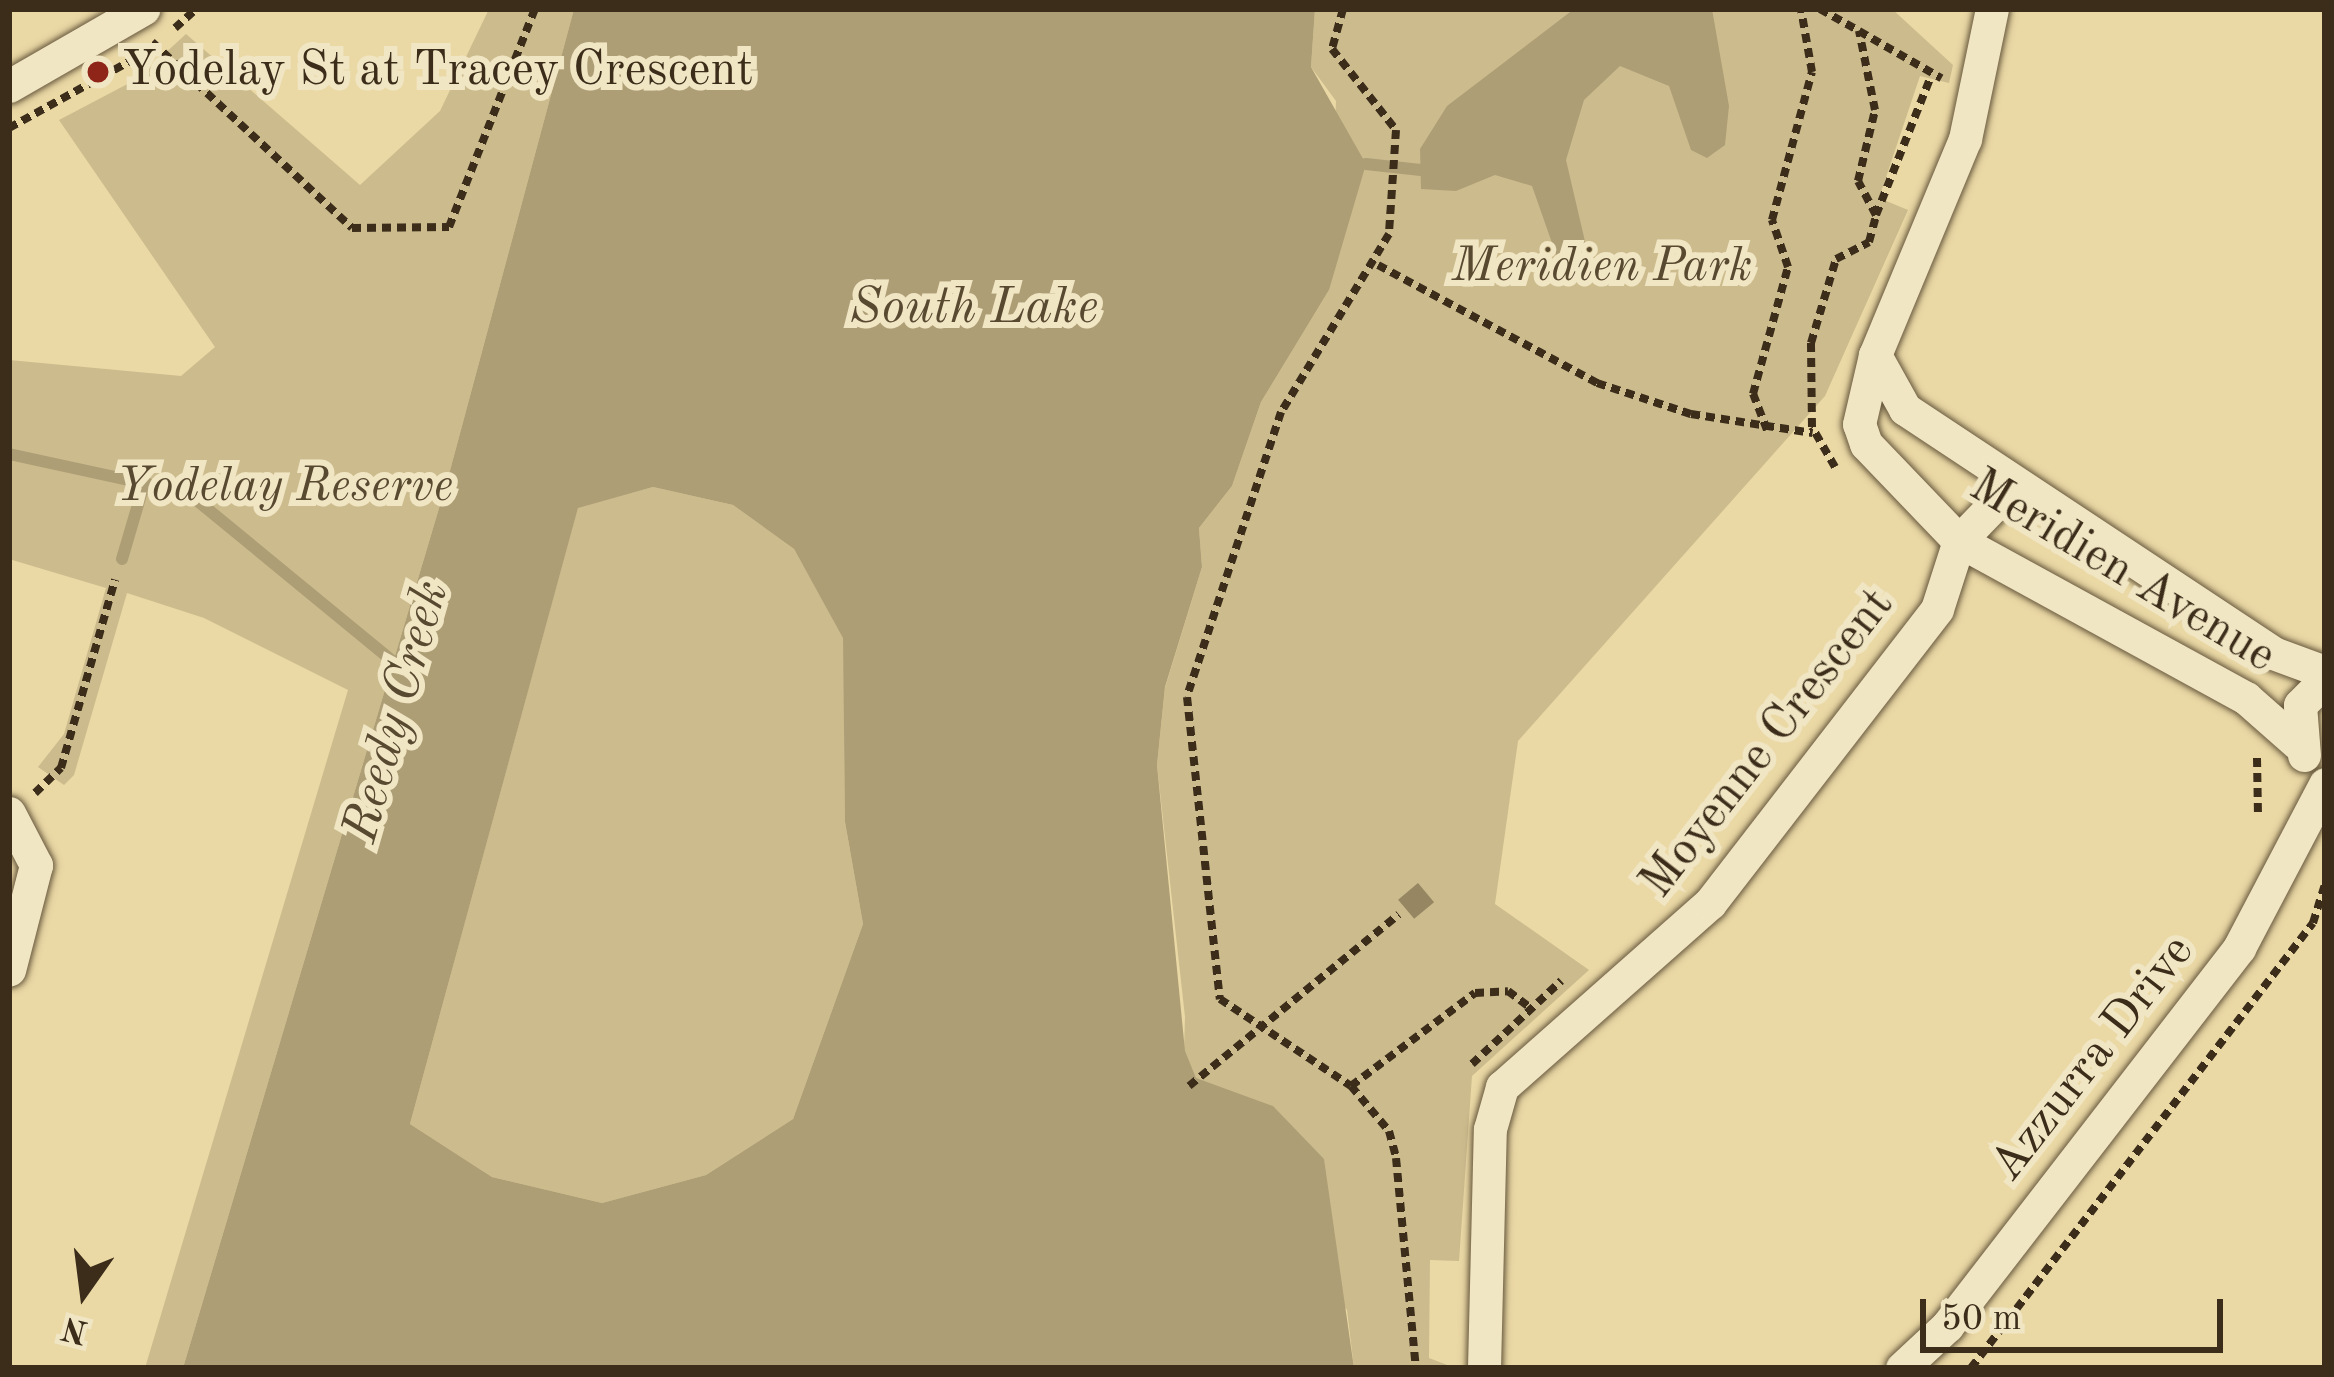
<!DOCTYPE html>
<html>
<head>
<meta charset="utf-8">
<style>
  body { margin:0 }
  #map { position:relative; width:2334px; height:1377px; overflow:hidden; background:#ead8a5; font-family:"Old Standard TT",serif }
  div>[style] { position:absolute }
  .green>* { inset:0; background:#ccbb8d }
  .water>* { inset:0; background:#ae9e76 }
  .stream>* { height:12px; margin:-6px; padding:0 6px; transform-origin:6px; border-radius:6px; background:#ae9e76 }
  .building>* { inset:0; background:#968662; transform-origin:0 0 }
  .path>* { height:8px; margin-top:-4px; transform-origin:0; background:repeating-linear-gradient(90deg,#3b2d1a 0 9px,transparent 0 15px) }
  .roads { filter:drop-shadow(0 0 3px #67583d) drop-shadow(0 0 3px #67583d) }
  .street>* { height:33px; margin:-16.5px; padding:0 16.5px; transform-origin:16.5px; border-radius:16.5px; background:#f1e6c4 }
  .dots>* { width:33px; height:33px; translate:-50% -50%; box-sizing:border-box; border:6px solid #f1e6c4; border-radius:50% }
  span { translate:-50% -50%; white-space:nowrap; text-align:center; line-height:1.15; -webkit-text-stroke:12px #f1e6c4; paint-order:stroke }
  .poi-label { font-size:48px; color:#3b2d1a }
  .left { translate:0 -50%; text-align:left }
  .park-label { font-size:48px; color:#584931; font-style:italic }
  .street-label { font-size:48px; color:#3b2d1a }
  .water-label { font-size:51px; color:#584931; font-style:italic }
  .frame { position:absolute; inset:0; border:12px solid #3b2d1a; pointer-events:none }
  .north { position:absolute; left:24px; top:1233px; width:120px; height:120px; -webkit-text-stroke:9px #f1e6c4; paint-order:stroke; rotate:194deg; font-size:33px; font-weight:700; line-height:48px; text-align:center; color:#3b2d1a }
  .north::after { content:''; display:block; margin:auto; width:42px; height:54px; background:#3b2d1a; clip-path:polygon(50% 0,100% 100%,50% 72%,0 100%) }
  .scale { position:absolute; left:1920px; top:1299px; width:303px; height:54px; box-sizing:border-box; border:6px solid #3b2d1a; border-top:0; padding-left:15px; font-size:36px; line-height:42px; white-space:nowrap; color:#3b2d1a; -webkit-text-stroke:9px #f1e6c4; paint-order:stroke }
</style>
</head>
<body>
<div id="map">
  <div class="green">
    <div style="clip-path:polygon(489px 9px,574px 9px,448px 478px,183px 1368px,145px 1368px,348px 690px,204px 618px,127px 593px,74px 775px,64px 785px,38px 767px,64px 734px,106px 588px,9px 559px,9px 360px,181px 376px,215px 347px,59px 120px,137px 79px,186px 34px,360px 185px,440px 111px)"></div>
    <div style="clip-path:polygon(1315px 9px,1892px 9px,1953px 65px,1949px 83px,1920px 76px,1879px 198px,1908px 210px,1825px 396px,1518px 741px,1495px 904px,1589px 970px,1472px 1076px,1459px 1261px,1430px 1260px,1429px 1358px,1455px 1368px,1354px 1368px,1347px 1310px,1182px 1111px,1185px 1017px,1157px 765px,1165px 688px,1202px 567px,1199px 528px,1232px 486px,1261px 402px,1329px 290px,1336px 101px,1311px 67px)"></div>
    <div style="clip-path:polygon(653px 487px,733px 505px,794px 549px,844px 638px,845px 822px,863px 924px,793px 1119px,706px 1175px,602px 1203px,492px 1177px,410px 1124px,578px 507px)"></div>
  </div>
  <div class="water">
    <div style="clip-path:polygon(evenodd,574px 9px,1315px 9px,1311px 67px,1366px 164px,1329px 290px,1261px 402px,1232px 486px,1199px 528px,1202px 567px,1165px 687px,1157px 765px,1185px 1051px,1196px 1078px,1273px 1106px,1324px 1159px,1354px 1368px,183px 1368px,448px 478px,574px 9px,653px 487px,733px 505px,794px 549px,843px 638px,845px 822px,863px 924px,793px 1119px,706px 1175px,602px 1203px,492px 1177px,410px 1124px,578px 508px,653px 487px)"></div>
    <div style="clip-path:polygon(1574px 9px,1712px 9px,1729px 106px,1725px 145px,1707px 158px,1691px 150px,1669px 86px,1620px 66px,1584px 100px,1566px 160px,1587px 250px,1558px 260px,1532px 186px,1495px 175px,1456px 191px,1421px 189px,1420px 149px,1447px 106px)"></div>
  </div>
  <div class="stream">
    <div style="left:1366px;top:164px;width:55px;rotate:6.2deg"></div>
    <div style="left:9px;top:454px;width:183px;rotate:12.3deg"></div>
    <div style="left:188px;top:493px;width:277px;rotate:39.4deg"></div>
    <div style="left:122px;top:559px;width:81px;rotate:-73.6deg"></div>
  </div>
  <div class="building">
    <div style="left:1418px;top:883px;width:25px;height:26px;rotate:50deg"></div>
  </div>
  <div class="path">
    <div style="left:1343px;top:9px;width:41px;rotate:105.4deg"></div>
    <div style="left:1332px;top:49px;width:103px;rotate:51.7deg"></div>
    <div style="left:1396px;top:130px;width:104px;rotate:93.9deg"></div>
    <div style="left:1389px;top:234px;width:208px;rotate:121.2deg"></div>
    <div style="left:1281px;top:412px;width:300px;rotate:108.3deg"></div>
    <div style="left:1187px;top:697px;width:304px;rotate:83.8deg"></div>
    <div style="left:1220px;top:999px;width:157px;rotate:33.6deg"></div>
    <div style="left:1351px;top:1086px;width:155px;rotate:-36.9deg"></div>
    <div style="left:1475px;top:993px;width:33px;rotate:-3deg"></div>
    <div style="left:1508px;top:991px;width:25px;rotate:37deg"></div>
    <div style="left:1820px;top:9px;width:45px;rotate:29.4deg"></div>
    <div style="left:175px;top:28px;width:28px;rotate:-42deg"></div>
    <div style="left:152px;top:42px;width:273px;rotate:42.9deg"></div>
    <div style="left:352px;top:228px;width:97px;rotate:-0.6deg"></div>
    <div style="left:449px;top:227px;width:234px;rotate:-68.5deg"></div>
    <div style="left:9px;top:128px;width:155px;rotate:-28.9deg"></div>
    <div style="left:1876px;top:215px;width:149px;rotate:-68.4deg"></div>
    <div style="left:1378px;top:265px;width:249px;rotate:28.3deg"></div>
    <div style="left:1597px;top:383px;width:99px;rotate:18.3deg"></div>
    <div style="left:1691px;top:414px;width:123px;rotate:8.9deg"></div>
    <div style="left:1767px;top:430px;width:39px;rotate:-111deg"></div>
    <div style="left:1753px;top:394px;width:132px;rotate:-74.6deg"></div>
    <div style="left:1788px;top:267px;width:50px;rotate:-108.8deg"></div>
    <div style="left:1772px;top:220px;width:153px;rotate:-74.9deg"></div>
    <div style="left:1812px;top:72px;width:64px;rotate:-99.9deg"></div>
    <div style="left:1835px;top:467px;width:46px;rotate:-119.9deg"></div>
    <div style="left:1812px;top:427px;width:84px;rotate:-90.7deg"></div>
    <div style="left:1811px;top:343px;width:88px;rotate:-73.4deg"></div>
    <div style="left:1836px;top:259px;width:37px;rotate:-27deg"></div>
    <div style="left:1869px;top:242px;width:28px;rotate:-75deg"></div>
    <div style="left:1876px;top:215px;width:38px;rotate:-118deg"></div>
    <div style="left:1858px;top:181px;width:73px;rotate:-76.5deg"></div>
    <div style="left:1875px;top:110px;width:81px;rotate:-101.4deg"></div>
    <div style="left:1859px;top:31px;width:95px;rotate:29.8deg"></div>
    <div style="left:2257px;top:758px;width:59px;rotate:89deg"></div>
    <div style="left:35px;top:793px;width:36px;rotate:-44deg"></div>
    <div style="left:61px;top:768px;width:196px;rotate:-74deg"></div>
    <div style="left:1472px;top:1064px;width:122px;rotate:-43deg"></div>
    <div style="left:1189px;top:1086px;width:271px;rotate:-39.3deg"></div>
    <div style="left:1351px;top:1086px;width:59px;rotate:49.8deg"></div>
    <div style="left:1389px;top:1131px;width:28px;rotate:75deg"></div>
    <div style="left:1396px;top:1158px;width:211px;rotate:84.6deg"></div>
    <div style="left:1971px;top:1368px;width:561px;rotate:-52.46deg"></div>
    <div style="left:2313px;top:923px;width:41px;rotate:-72.9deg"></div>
  </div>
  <div class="roads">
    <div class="street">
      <div style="left:9px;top:86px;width:155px;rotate:-29.9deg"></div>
      <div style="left:1875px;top:355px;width:234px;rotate:-67.4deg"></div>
      <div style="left:1965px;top:139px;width:133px;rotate:-78.3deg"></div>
      <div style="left:2297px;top:743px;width:68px;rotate:-138.6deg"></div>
      <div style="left:2246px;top:698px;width:327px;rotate:-151.3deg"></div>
      <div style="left:1959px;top:541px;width:134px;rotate:-133.8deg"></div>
      <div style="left:1866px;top:444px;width:21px;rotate:-109deg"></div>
      <div style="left:1859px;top:424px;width:71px;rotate:-76.9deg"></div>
      <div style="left:1875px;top:355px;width:62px;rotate:60.9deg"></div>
      <div style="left:1905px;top:409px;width:442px;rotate:33.5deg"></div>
      <div style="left:2273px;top:653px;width:55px;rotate:20.1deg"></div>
      <div style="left:2304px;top:755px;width:50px;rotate:-94.6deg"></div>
      <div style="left:2300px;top:705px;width:35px;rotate:-45deg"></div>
      <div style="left:9px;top:813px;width:59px;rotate:62.6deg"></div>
      <div style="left:36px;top:865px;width:108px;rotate:104.4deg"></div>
      <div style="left:1484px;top:1368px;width:239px;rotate:-88.6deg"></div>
      <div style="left:1490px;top:1129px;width:44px;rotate:-74.1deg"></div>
      <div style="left:1502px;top:1087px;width:278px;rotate:-41.5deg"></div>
      <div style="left:1710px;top:903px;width:371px;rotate:-52.3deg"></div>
      <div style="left:1937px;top:609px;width:71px;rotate:-72.1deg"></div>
      <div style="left:1959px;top:541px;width:81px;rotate:-46deg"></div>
      <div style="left:1902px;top:1368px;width:62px;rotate:-43deg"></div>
      <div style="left:1947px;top:1326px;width:478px;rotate:-52.3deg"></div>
      <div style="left:2239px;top:948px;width:185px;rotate:-62.3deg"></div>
    </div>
  </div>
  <div class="dots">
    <div style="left:98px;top:72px;background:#8f2418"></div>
  </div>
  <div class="poi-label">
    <span class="left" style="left:122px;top:72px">Yodelay St at Tracey Crescent</span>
  </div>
  <div class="park-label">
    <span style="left:1602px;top:268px">Meridien Park</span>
    <span style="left:285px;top:488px">Yodelay Reserve</span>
  </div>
  <div class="street-label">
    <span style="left:2122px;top:572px;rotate:31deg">Meridien Avenue</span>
    <span style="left:1768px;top:744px;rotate:-52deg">Moyenne Crescent</span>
    <span style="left:2093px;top:1059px;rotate:-52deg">Azzurra Drive</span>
  </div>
  <div class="water-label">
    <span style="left:974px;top:309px">South Lake</span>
    <span style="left:398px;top:712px;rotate:-74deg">Reedy Creek</span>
  </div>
  <div class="frame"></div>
  <div class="north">N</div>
  <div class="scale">50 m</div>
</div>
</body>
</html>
